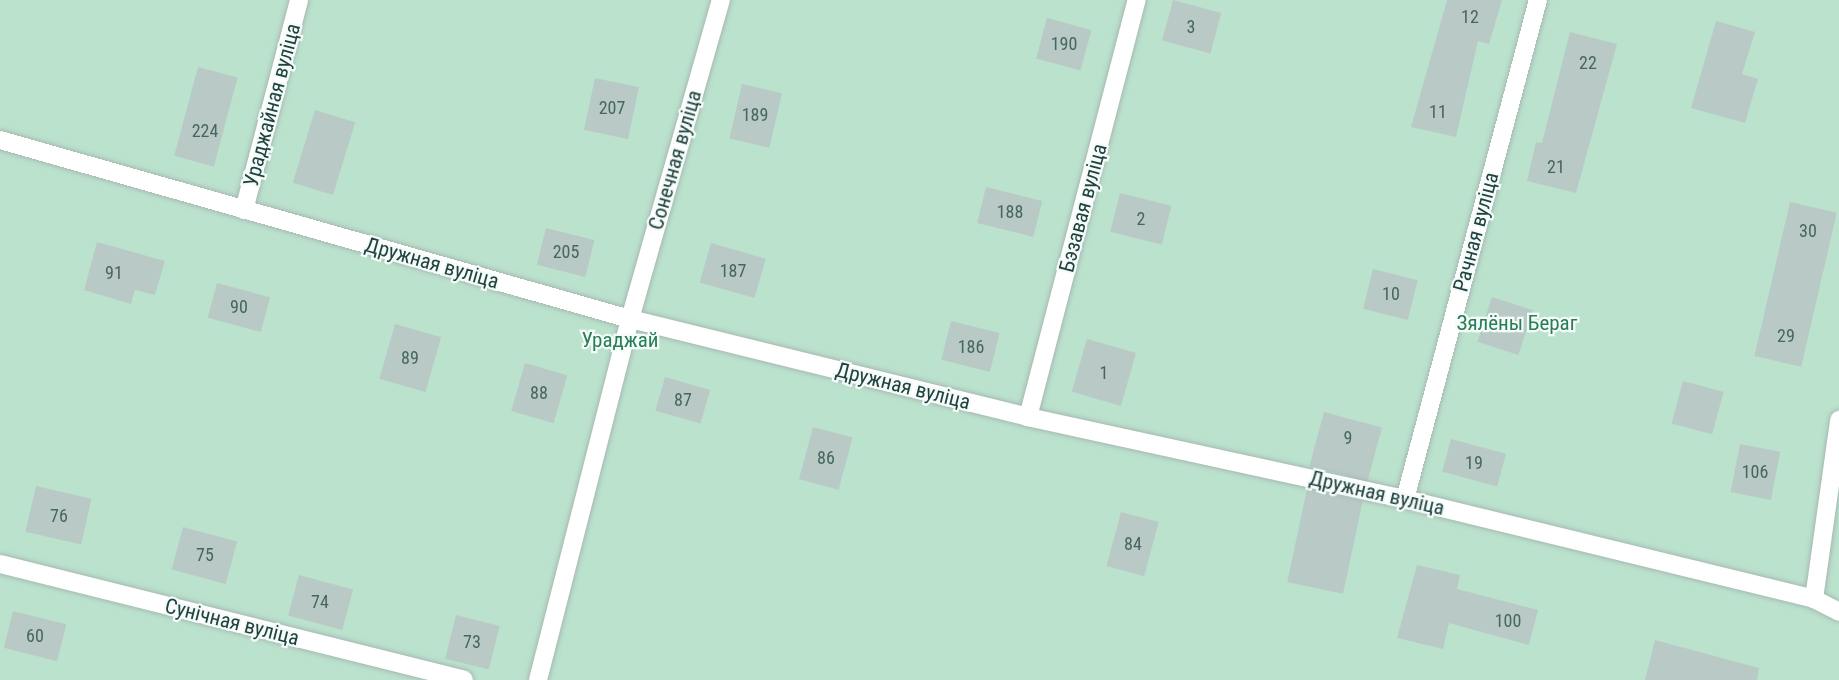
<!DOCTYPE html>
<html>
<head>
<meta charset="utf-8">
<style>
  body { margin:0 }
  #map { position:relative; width:1839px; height:680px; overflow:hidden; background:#e4efec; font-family:"Roboto Condensed",sans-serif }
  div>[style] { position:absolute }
  .green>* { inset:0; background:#bbe2cc; transform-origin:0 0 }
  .building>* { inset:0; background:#b9cac6; transform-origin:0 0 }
  .roads { filter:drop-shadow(0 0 2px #a6b8b5) drop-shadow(0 0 2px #a6b8b5) }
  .minor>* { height:18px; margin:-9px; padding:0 9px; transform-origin:9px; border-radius:9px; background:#fff }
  span { translate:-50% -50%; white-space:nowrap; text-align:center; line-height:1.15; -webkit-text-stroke:4.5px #f5fbf9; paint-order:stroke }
  .number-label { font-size:18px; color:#476561 }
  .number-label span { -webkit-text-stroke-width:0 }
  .street-label { font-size:21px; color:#21433f }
  .park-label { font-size:21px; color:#277e57 }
</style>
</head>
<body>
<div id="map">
  <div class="green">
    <div style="left:0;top:0;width:1839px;height:680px"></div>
  </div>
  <div class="building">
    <div style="left:1173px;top:0;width:50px;height:42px;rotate:15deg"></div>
    <div style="clip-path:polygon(1447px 0,1502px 0,1489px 44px,1478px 41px,1456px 137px,1411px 127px)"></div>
    <div style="left:1047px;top:18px;width:46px;height:42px;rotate:15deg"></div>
    <div style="clip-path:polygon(1716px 21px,1755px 32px,1742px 74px,1758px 79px,1745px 123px,1691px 108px)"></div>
    <div style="clip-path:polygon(1570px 32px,1617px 44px,1576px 193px,1527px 181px,1536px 142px,1542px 143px)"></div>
    <div style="left:198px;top:67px;width:41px;height:92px;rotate:15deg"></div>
    <div style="left:595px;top:78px;width:45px;height:53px;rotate:12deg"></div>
    <div style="left:742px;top:84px;width:41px;height:56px;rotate:13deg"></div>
    <div style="left:315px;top:110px;width:42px;height:76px;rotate:17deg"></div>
    <div style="left:986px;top:187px;width:58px;height:37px;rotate:14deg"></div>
    <div style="left:1120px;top:193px;width:53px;height:40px;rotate:14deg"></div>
    <div style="left:1790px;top:202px;width:48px;height:158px;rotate:13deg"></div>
    <div style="left:546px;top:228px;width:50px;height:38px;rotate:14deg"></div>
    <div style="clip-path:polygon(97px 242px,165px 261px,155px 295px,135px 290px,131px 304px,84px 290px)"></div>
    <div style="left:711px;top:243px;width:57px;height:41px;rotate:16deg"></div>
    <div style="left:1373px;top:269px;width:46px;height:41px;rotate:14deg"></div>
    <div style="left:217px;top:283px;width:55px;height:36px;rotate:15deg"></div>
    <div style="left:1492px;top:297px;width:43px;height:47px;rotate:18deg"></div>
    <div style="left:951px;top:321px;width:50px;height:40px;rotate:14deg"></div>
    <div style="left:395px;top:324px;width:48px;height:57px;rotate:16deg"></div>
    <div style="left:1087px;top:339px;width:51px;height:55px;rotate:16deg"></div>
    <div style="left:525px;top:363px;width:44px;height:50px;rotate:16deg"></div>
    <div style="left:665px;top:377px;width:47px;height:35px;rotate:16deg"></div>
    <div style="left:1683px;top:381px;width:42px;height:44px;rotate:15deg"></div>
    <div style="left:1324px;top:412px;width:60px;height:56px;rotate:15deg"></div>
    <div style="left:813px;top:427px;width:41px;height:54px;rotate:15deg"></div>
    <div style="left:1451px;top:439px;width:57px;height:34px;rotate:15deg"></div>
    <div style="left:1740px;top:444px;width:41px;height:49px;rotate:11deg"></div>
    <div style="left:36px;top:486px;width:57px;height:47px;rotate:13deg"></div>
    <div style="left:1307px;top:489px;width:57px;height:95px;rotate:12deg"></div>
    <div style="left:1121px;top:512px;width:39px;height:56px;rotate:15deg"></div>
    <div style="left:183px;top:527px;width:56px;height:44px;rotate:15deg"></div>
    <div style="clip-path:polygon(1417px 565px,1460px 575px,1457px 589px,1538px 610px,1529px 645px,1449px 623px,1443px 649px,1397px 638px)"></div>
    <div style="left:299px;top:575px;width:56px;height:42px;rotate:15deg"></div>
    <div style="left:13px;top:611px;width:55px;height:38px;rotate:14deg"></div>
    <div style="left:456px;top:615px;width:45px;height:45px;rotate:14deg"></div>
    <div style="clip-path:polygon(1655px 640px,1759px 668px,1757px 680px,1645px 680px)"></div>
  </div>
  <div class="roads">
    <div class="minor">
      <div style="left:0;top:140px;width:655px;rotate:15.86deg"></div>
      <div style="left:630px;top:319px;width:410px;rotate:13.8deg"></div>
      <div style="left:1028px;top:417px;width:386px;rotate:12.3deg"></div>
      <div style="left:1405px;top:499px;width:421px;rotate:13.7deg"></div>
      <div style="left:1814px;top:599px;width:28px;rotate:27deg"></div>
      <div style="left:244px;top:210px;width:217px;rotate:-75.3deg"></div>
      <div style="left:1028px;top:417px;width:431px;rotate:-75.4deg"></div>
      <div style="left:1405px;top:499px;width:516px;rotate:-75.08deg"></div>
      <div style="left:0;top:564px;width:478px;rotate:14deg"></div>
      <div style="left:1814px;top:599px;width:181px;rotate:-82deg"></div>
      <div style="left:538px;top:680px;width:373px;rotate:-75.7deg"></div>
      <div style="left:630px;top:319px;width:332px;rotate:-74.1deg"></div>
    </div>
  </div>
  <div class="number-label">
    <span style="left:1470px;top:17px">12</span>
    <span style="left:1191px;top:27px">3</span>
    <span style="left:1064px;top:44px">190</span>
    <span style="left:1588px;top:63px">22</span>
    <span style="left:612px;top:108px">207</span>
    <span style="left:1438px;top:112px">11</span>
    <span style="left:755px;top:115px">189</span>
    <span style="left:205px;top:131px">224</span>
    <span style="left:1556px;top:167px">21</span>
    <span style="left:1010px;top:212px">188</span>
    <span style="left:1141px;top:219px">2</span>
    <span style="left:1808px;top:231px">30</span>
    <span style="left:566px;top:252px">205</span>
    <span style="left:733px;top:271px">187</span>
    <span style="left:114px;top:273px">91</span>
    <span style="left:1391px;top:294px">10</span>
    <span style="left:239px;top:307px">90</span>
    <span style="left:1786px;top:336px">29</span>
    <span style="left:971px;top:347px">186</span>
    <span style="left:410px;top:358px">89</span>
    <span style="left:1104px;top:373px">1</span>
    <span style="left:539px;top:393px">88</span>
    <span style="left:683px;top:400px">87</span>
    <span style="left:1348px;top:438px">9</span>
    <span style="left:826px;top:458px">86</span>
    <span style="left:1474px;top:463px">19</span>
    <span style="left:1755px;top:472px">106</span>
    <span style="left:59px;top:516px">76</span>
    <span style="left:1133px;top:544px">84</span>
    <span style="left:205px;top:555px">75</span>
    <span style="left:320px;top:602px">74</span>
    <span style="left:1508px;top:621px">100</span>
    <span style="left:35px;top:636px">60</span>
    <span style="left:472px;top:642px">73</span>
  </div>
  <div class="street-label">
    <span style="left:272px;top:105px;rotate:-75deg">Ураджайная вуліца</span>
    <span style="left:675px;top:160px;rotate:-74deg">Сонечная вуліца</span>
    <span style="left:1083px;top:208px;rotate:-75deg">Бэзавая вуліца</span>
    <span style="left:1476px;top:232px;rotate:-75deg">Рачная вуліца</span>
    <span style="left:432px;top:263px;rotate:16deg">Дружная вуліца</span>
    <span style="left:903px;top:386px;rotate:14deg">Дружная вуліца</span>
    <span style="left:1377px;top:493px;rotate:13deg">Дружная вуліца</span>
    <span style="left:232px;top:622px;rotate:14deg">Сунічная вуліца</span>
  </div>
  <div class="park-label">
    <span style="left:1517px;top:323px">Зялёны Бераг</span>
    <span style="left:620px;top:340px">Ураджай</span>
  </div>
</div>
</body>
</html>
